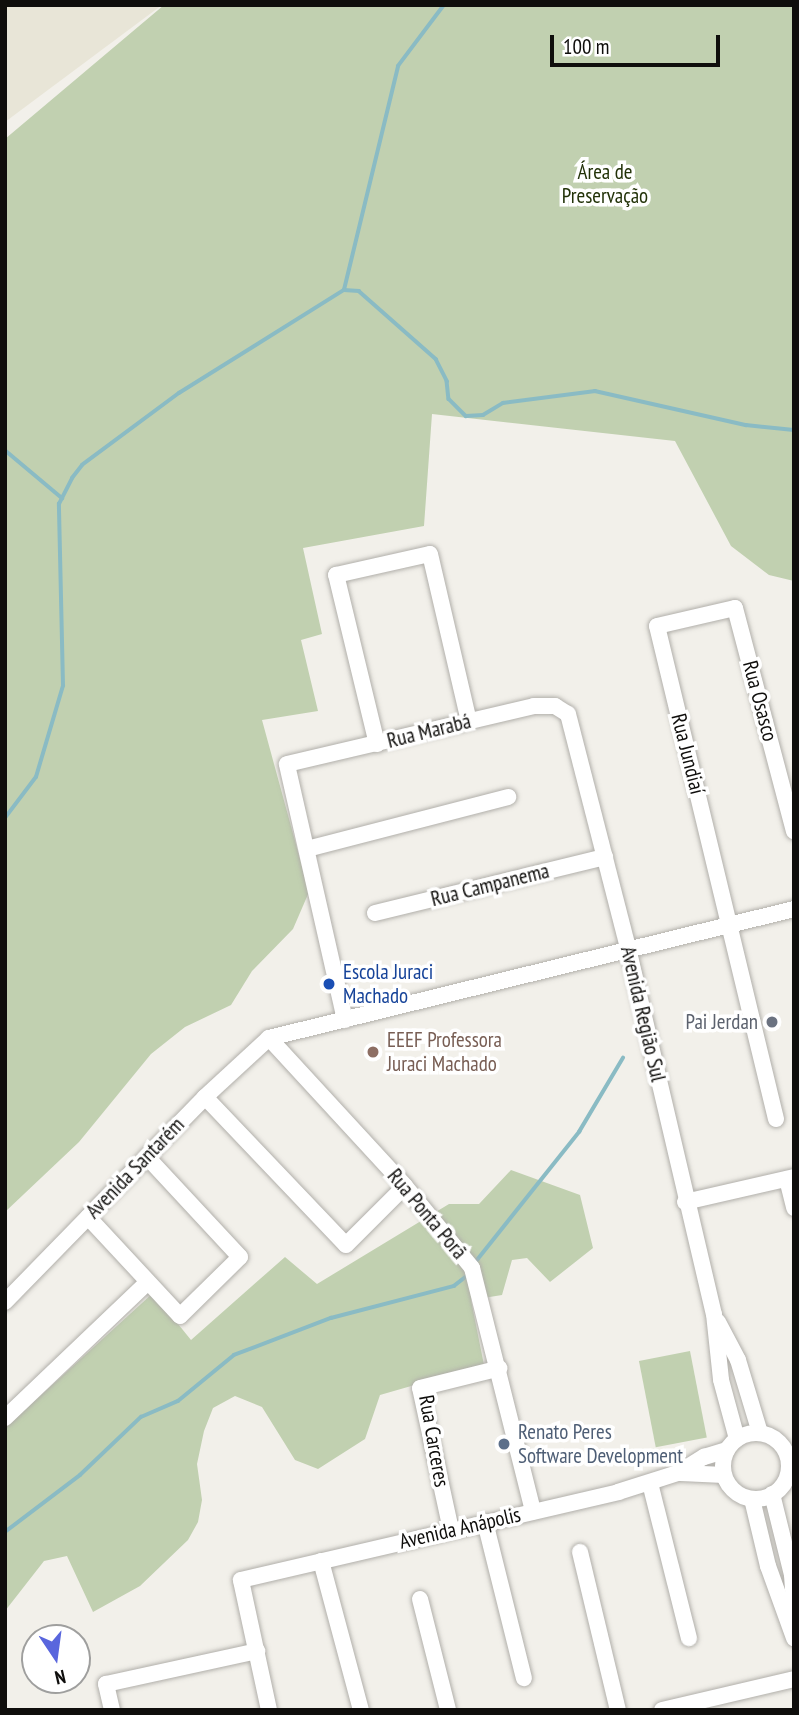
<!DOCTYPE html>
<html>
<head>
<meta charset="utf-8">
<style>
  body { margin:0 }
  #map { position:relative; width:799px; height:1715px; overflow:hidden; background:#f2f0ea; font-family:"PT Sans Narrow",sans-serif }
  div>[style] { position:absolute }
  .built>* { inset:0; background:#e8e5d7 }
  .green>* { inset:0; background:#c1d0b0; transform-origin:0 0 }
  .stream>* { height:3.5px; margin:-1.75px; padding:0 1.75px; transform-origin:1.75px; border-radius:1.75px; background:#8abbc4 }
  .roads { filter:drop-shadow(0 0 2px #b1afaa) drop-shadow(0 0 2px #b1afaa) }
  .minor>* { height:16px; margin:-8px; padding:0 8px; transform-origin:8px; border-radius:8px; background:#fff }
  .minor>.ring { margin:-8px; padding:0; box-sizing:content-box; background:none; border:16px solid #fff; border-radius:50% }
  .dots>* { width:19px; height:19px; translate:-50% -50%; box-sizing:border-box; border:4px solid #fff; border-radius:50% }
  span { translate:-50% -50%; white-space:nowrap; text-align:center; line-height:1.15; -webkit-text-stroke:7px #fff; paint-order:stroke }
  .park-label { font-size:21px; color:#223208 }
  .street-label { font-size:21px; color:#0f0e0c }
  .transit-label { font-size:21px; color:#164399 }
  .left { translate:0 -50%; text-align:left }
  .worship-label { font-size:21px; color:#5b616d }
  .right { translate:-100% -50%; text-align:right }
  .education-label { font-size:21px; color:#785e54 }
  .service-label { font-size:21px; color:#4e5e75 }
  .frame { position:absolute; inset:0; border:7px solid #0f0e0c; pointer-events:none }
  .north { position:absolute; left:21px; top:1624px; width:70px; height:70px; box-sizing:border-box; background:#fff; border:2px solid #9f9f9e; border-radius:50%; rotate:167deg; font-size:19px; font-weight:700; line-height:28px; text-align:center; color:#0f0e0c }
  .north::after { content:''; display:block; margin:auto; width:24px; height:32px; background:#5966dd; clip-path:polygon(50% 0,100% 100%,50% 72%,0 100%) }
  .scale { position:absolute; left:550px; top:35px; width:170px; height:32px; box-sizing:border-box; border:4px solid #0f0e0c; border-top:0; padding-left:9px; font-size:21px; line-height:24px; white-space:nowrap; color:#0f0e0c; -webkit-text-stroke:5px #fff; paint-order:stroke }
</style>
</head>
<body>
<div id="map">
  <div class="built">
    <div style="clip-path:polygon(5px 5px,162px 5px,5px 122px)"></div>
  </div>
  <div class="green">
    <div style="clip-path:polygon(164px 5px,794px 5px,794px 581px,769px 575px,731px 546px,675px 441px,432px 414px,424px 526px,303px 548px,322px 634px,301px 640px,318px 711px,262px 720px,309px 892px,293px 929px,252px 971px,231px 1005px,185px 1027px,151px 1054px,79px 1142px,5px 1212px,5px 139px)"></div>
    <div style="clip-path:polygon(511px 1170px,580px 1195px,593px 1248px,550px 1282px,527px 1258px,512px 1260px,502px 1295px,471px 1300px,484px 1365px,380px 1395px,365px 1439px,318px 1469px,295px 1460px,262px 1407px,235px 1396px,213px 1408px,204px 1431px,197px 1464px,202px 1500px,198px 1522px,188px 1540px,140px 1586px,93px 1612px,67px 1556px,44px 1561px,5px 1611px,5px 1428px,153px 1293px,191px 1340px,285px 1257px,317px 1284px,449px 1204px,479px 1204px)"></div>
    <div style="left:690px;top:1351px;width:88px;height:52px;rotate:79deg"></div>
  </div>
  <div class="stream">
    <div style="left:344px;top:290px;width:230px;rotate:-76.4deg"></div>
    <div style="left:398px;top:66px;width:76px;rotate:-53deg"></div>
    <div style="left:5px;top:450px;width:75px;rotate:40.1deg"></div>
    <div style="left:5px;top:818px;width:51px;rotate:-52.9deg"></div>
    <div style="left:36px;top:777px;width:95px;rotate:-73.5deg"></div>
    <div style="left:63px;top:686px;width:182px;rotate:-91.3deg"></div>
    <div style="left:59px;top:504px;width:29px;rotate:-63deg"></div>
    <div style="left:72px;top:478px;width:16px;rotate:-52deg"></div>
    <div style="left:82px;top:465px;width:121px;rotate:-36.6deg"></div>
    <div style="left:179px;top:393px;width:195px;rotate:-32deg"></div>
    <div style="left:344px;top:290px;width:15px;rotate:4deg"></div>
    <div style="left:359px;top:291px;width:103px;rotate:41.4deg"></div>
    <div style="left:436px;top:359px;width:25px;rotate:63deg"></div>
    <div style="left:447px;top:381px;width:18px;rotate:84deg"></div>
    <div style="left:449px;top:399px;width:24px;rotate:45deg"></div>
    <div style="left:466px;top:416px;width:17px;rotate:-3deg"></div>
    <div style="left:483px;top:415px;width:23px;rotate:-31deg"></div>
    <div style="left:503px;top:403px;width:93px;rotate:-7.4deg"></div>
    <div style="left:595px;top:391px;width:155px;rotate:12.7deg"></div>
    <div style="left:746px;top:425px;width:48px;rotate:5.9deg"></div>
    <div style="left:477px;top:1260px;width:164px;rotate:-51.4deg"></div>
    <div style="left:579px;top:1132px;width:86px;rotate:-59.3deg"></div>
    <div style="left:5px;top:1532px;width:94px;rotate:-37.2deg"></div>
    <div style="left:80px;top:1475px;width:84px;rotate:-43.6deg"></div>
    <div style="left:141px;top:1417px;width:40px;rotate:-23.4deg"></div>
    <div style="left:178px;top:1401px;width:72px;rotate:-39.4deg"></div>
    <div style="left:234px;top:1355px;width:104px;rotate:-20.9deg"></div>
    <div style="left:331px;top:1318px;width:127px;rotate:-14.6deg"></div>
    <div style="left:454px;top:1286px;width:16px;rotate:-38deg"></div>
  </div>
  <div class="roads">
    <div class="minor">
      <div style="left:377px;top:744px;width:174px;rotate:-103.6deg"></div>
      <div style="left:336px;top:575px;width:96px;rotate:-12.6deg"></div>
      <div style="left:430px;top:554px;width:171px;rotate:76.9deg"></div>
      <div style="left:307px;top:849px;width:208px;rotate:-14.5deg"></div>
      <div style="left:375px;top:913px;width:237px;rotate:-13.7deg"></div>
      <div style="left:345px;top:1020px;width:262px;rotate:-102.8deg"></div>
      <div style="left:287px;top:764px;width:254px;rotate:-13.2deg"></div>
      <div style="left:534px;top:706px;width:21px"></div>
      <div style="left:555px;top:706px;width:15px;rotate:32deg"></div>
      <div style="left:568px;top:714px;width:242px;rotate:75.6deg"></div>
      <div style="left:628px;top:948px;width:376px;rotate:76.8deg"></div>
      <div style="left:714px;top:1314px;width:66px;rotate:83.9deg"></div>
      <div style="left:721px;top:1380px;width:61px;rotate:74.8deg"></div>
      <div style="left:269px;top:1038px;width:201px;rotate:47.4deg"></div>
      <div style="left:405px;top:1186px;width:106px;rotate:50.7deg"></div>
      <div style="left:472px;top:1268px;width:251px;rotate:75.9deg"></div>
      <div style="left:205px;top:1097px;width:204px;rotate:46.4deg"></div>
      <div style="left:346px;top:1245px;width:83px;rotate:-45deg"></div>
      <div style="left:776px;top:1119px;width:507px;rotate:-103.57deg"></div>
      <div style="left:657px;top:626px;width:80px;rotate:-13deg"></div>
      <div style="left:735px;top:608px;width:231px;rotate:75.2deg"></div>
      <div style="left:787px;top:1179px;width:30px;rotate:76deg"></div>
      <div style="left:685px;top:1202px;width:112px;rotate:-12.9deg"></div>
      <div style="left:88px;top:1217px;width:135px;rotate:47.1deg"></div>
      <div style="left:180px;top:1316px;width:84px;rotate:-44.5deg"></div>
      <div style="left:240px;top:1257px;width:137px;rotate:-132.9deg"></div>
      <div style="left:5px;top:1302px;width:286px;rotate:-45.7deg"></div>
      <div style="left:205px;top:1097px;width:87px;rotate:-42.7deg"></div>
      <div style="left:269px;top:1038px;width:541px;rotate:-13.8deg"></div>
      <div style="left:718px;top:1322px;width:43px;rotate:62.2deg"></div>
      <div style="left:738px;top:1360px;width:76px;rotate:73.2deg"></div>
      <div style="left:5px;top:1418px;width:197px;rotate:-43.6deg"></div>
      <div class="ring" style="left:723px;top:1433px;width:50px;height:50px"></div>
      <div style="left:681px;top:1473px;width:43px;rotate:2.7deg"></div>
      <div style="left:650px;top:1483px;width:160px;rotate:75.9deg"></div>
      <div style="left:772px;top:1494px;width:83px;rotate:76.1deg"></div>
      <div style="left:792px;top:1575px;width:28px;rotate:86deg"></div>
      <div style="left:752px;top:1499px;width:69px;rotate:76.6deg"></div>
      <div style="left:768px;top:1566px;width:77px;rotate:70.1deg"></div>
      <div style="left:485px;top:1522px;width:161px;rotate:76deg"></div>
      <div style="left:451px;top:1530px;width:145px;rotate:-102.3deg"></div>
      <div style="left:420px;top:1388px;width:82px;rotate:-14deg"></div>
      <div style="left:580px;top:1552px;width:163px;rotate:76.5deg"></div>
      <div style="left:321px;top:1561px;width:154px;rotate:75deg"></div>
      <div style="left:420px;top:1599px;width:114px;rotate:75.8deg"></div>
      <div style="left:112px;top:1710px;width:27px;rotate:-103deg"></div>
      <div style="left:106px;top:1684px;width:155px;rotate:-12.3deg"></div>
      <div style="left:269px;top:1710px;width:133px;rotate:-102.2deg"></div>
      <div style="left:241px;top:1580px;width:387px;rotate:-13.1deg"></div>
      <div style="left:618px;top:1492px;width:63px;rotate:-17.6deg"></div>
      <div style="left:678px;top:1473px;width:31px;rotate:-32deg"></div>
      <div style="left:704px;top:1457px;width:24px;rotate:-17deg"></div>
      <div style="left:662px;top:1710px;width:136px;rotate:-13.2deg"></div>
    </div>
  </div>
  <div class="dots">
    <div style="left:329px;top:984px;background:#1a4fb4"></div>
    <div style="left:772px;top:1022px;background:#6b7280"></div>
    <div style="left:373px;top:1052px;background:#8d6e63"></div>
    <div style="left:504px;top:1444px;background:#5c6f8a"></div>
  </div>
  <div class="park-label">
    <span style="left:605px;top:184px">Área de<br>Preservação</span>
  </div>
  <div class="street-label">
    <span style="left:760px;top:701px;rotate:75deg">Rua Osasco</span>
    <span style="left:429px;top:731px;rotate:-14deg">Rua Marabá</span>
    <span style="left:688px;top:754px;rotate:76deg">Rua Jundiaí</span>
    <span style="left:490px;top:885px;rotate:-14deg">Rua Campanema</span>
    <span style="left:643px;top:1014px;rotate:77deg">Avenida Região Sul</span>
    <span style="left:135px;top:1168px;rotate:-46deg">Avenida Santarém</span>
    <span style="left:427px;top:1214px;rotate:50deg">Rua Ponta Porã</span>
    <span style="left:434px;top:1441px;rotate:80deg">Rua Carceres</span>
    <span style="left:460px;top:1528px;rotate:-13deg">Avenida Anápolis</span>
  </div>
  <div class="transit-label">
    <span class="left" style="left:343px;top:984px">Escola Juraci<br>Machado</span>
  </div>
  <div class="worship-label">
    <span class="right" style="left:758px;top:1022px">Pai Jerdan</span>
  </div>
  <div class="education-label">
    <span class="left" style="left:387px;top:1052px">EEEF Professora<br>Juraci Machado</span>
  </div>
  <div class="service-label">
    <span class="left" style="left:518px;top:1444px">Renato Peres<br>Software Development</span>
  </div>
  <div class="frame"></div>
  <div class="north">N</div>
  <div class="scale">100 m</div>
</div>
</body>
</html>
